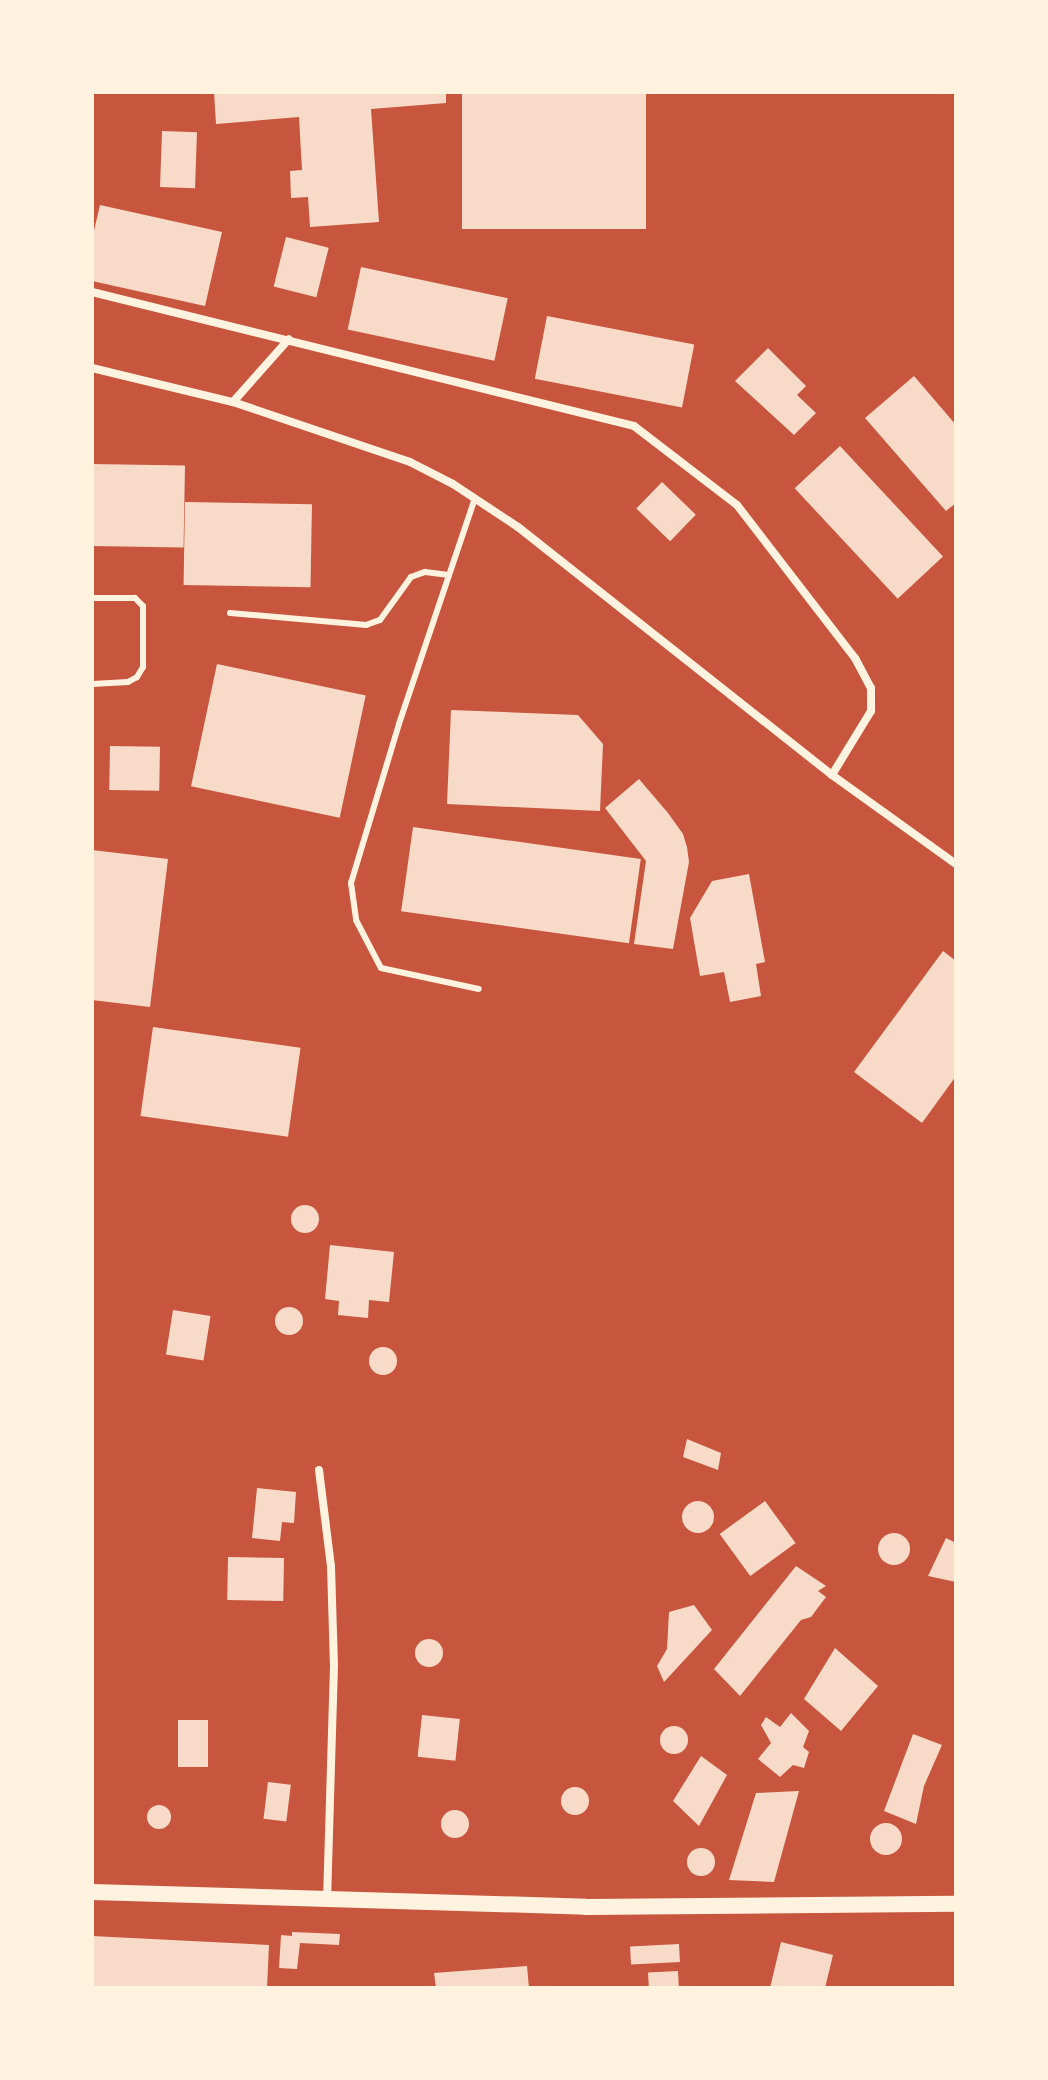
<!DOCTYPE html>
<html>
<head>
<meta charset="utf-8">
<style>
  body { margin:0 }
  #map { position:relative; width:1048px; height:2080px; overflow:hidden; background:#c8553d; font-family:Arial,sans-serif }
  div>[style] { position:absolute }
  .building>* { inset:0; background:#f7dbc8; transform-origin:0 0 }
  .round { border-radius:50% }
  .service>* { height:6px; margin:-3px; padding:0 3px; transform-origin:3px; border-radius:3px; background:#fff3e0 }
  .minor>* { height:8px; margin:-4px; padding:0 4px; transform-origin:4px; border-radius:4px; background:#fff3e0 }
  .secondary>* { height:16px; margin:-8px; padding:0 8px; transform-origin:8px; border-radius:8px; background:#fff3e0 }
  span { translate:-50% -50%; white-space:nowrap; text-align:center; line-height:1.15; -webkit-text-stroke:7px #fff3e0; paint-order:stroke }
  .frame { position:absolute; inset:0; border:94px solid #fff3e0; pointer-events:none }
</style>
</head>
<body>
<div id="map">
  <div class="building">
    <div style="clip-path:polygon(214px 92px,446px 92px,446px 103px,371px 109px,379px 222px,310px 227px,308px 197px,291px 198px,290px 171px,302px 170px,299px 117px,216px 124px)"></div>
    <div style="left:462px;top:92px;width:184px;height:137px"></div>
    <div style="left:162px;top:131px;width:35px;height:56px;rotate:2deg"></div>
    <div style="clip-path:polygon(100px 205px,222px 232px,205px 306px,92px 281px,92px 239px)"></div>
    <div style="left:286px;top:237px;width:44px;height:51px;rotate:14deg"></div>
    <div style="left:361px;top:267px;width:150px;height:64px;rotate:12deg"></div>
    <div style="left:547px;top:316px;width:150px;height:64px;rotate:11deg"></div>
    <div style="clip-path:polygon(768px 348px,806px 386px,797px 395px,816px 413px,794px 435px,735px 381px)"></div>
    <div style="clip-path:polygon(914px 376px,956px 425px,956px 503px,946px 511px,865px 418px)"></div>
    <div style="left:840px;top:446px;width:151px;height:62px;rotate:47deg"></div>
    <div style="left:92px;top:464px;width:93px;height:82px;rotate:1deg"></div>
    <div style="left:662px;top:482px;width:47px;height:37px;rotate:44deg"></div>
    <div style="left:185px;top:502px;width:127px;height:83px;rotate:1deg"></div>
    <div style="left:217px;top:664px;width:152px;height:125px;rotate:12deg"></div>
    <div style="clip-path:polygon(451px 710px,578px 715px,603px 744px,600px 811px,447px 804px)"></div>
    <div style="left:110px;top:746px;width:50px;height:44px;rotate:1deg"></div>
    <div style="clip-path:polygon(639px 779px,668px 813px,683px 834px,687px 847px,689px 862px,673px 949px,634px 944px,646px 861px,605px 808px)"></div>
    <div style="left:413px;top:827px;width:230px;height:85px;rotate:8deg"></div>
    <div style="clip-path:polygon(92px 850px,168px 859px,150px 1007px,92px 1000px)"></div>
    <div style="clip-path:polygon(749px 874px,765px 962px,756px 964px,761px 996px,730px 1002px,724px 972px,700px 976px,690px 918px,712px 881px)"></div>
    <div style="clip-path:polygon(943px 951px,956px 961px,956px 1076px,922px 1123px,854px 1072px)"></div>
    <div style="left:153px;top:1027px;width:149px;height:90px;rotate:8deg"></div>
    <div class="round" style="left:291px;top:1205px;width:28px;height:28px"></div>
    <div style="clip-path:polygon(330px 1245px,394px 1252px,389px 1302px,369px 1300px,368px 1318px,338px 1315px,339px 1301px,325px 1299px)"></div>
    <div class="round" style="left:275px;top:1307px;width:28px;height:28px"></div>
    <div style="left:173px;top:1310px;width:38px;height:45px;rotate:9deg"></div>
    <div class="round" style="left:369px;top:1347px;width:28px;height:28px"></div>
    <div style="clip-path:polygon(687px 1439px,721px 1453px,718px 1470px,683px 1457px)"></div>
    <div style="clip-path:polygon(257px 1488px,296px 1492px,294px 1523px,282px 1522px,280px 1541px,252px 1538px)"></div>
    <div style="left:765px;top:1501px;width:52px;height:56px;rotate:54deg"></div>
    <div class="round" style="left:682px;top:1501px;width:32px;height:32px"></div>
    <div class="round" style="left:878px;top:1533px;width:32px;height:32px"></div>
    <div style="clip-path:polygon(946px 1538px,956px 1543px,956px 1582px,928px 1576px)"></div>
    <div style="left:228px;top:1557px;width:56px;height:43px;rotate:1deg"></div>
    <div style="clip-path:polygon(796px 1566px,826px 1586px,818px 1591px,826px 1597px,811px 1617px,801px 1620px,740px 1696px,714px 1669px)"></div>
    <div style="clip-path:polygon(694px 1605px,712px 1630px,664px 1682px,657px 1666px,667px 1649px,669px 1612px)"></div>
    <div class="round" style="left:415px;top:1639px;width:28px;height:28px"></div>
    <div style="clip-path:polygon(835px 1648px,878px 1686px,841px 1731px,804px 1699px)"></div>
    <div style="clip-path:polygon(791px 1713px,809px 1731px,803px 1747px,809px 1752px,804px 1768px,793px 1765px,780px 1777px,758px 1759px,771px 1743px,761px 1725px,766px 1717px,780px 1727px)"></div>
    <div style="left:422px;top:1715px;width:38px;height:42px;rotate:6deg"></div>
    <div style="left:178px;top:1720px;width:30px;height:47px"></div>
    <div class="round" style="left:660px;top:1726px;width:28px;height:28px"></div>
    <div style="clip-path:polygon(913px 1734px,942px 1745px,924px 1786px,916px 1824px,884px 1811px)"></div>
    <div style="clip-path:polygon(701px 1756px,727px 1775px,699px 1826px,673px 1801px)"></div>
    <div style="left:268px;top:1782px;width:23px;height:37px;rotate:7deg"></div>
    <div class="round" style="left:561px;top:1787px;width:28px;height:28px"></div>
    <div style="clip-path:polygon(799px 1791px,774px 1882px,729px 1880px,756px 1793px)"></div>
    <div class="round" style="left:147px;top:1805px;width:24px;height:24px"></div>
    <div class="round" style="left:441px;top:1810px;width:28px;height:28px"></div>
    <div class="round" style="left:870px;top:1823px;width:32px;height:32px"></div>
    <div class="round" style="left:687px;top:1848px;width:28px;height:28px"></div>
    <div style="clip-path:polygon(292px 1932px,340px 1934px,339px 1945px,300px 1943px,297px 1969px,279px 1968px,281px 1935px,292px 1936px)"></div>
    <div style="clip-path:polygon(92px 1936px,269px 1945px,267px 1988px,92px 1988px)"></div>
    <div style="clip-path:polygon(781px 1942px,833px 1955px,825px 1988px,770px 1988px)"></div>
    <div style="left:679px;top:1944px;width:18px;height:49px;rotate:87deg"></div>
    <div style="clip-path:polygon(527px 1966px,529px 1988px,436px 1988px,434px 1973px)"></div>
    <div style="left:678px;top:1971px;width:17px;height:30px;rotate:87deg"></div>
  </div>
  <div class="service">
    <div style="left:475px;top:498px;width:238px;rotate:108.6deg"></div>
    <div style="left:399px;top:724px;width:166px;rotate:106.8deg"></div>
    <div style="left:351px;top:883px;width:37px;rotate:82deg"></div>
    <div style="left:356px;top:920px;width:54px;rotate:62.5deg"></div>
    <div style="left:381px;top:968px;width:100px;rotate:12.1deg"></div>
    <div style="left:92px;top:598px;width:43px"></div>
    <div style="left:135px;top:598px;width:11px;rotate:45deg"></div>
    <div style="left:143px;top:606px;width:61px;rotate:90deg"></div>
    <div style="left:143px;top:667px;width:12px;rotate:121deg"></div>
    <div style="left:137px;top:677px;width:10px;rotate:151deg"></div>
    <div style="left:128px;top:682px;width:36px;rotate:177deg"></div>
    <div style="left:230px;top:613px;width:137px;rotate:5deg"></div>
    <div style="left:366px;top:625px;width:15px;rotate:-20deg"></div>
    <div style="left:380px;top:620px;width:53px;rotate:-54.2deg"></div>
    <div style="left:411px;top:577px;width:15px;rotate:-20deg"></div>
    <div style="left:425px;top:572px;width:24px;rotate:7deg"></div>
  </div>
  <div class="minor">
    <div style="left:92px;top:292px;width:558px;rotate:13.89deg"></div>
    <div style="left:634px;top:426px;width:130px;rotate:37.5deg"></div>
    <div style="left:737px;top:505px;width:193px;rotate:52.4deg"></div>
    <div style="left:855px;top:658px;width:34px;rotate:62deg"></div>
    <div style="left:871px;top:688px;width:23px;rotate:90deg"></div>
    <div style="left:871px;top:711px;width:75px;rotate:121.4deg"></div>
    <div style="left:92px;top:368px;width:145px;rotate:13.6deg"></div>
    <div style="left:233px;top:402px;width:187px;rotate:18.7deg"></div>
    <div style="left:410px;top:462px;width:48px;rotate:27.1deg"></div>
    <div style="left:453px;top:484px;width:78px;rotate:33.5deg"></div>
    <div style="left:518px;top:527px;width:400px;rotate:38.3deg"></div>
    <div style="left:832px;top:775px;width:153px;rotate:35.7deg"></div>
    <div style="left:233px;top:402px;width:84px;rotate:-48.4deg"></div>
    <div style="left:319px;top:1470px;width:97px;rotate:82.9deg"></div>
    <div style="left:331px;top:1566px;width:99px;rotate:88.3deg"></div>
    <div style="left:334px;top:1665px;width:234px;rotate:91.7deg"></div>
  </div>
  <div class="secondary">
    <div style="left:92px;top:1892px;width:494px;rotate:1.7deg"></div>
    <div style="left:586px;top:1907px;width:370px;rotate:-0.5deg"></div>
  </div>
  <div class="frame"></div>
</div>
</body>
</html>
